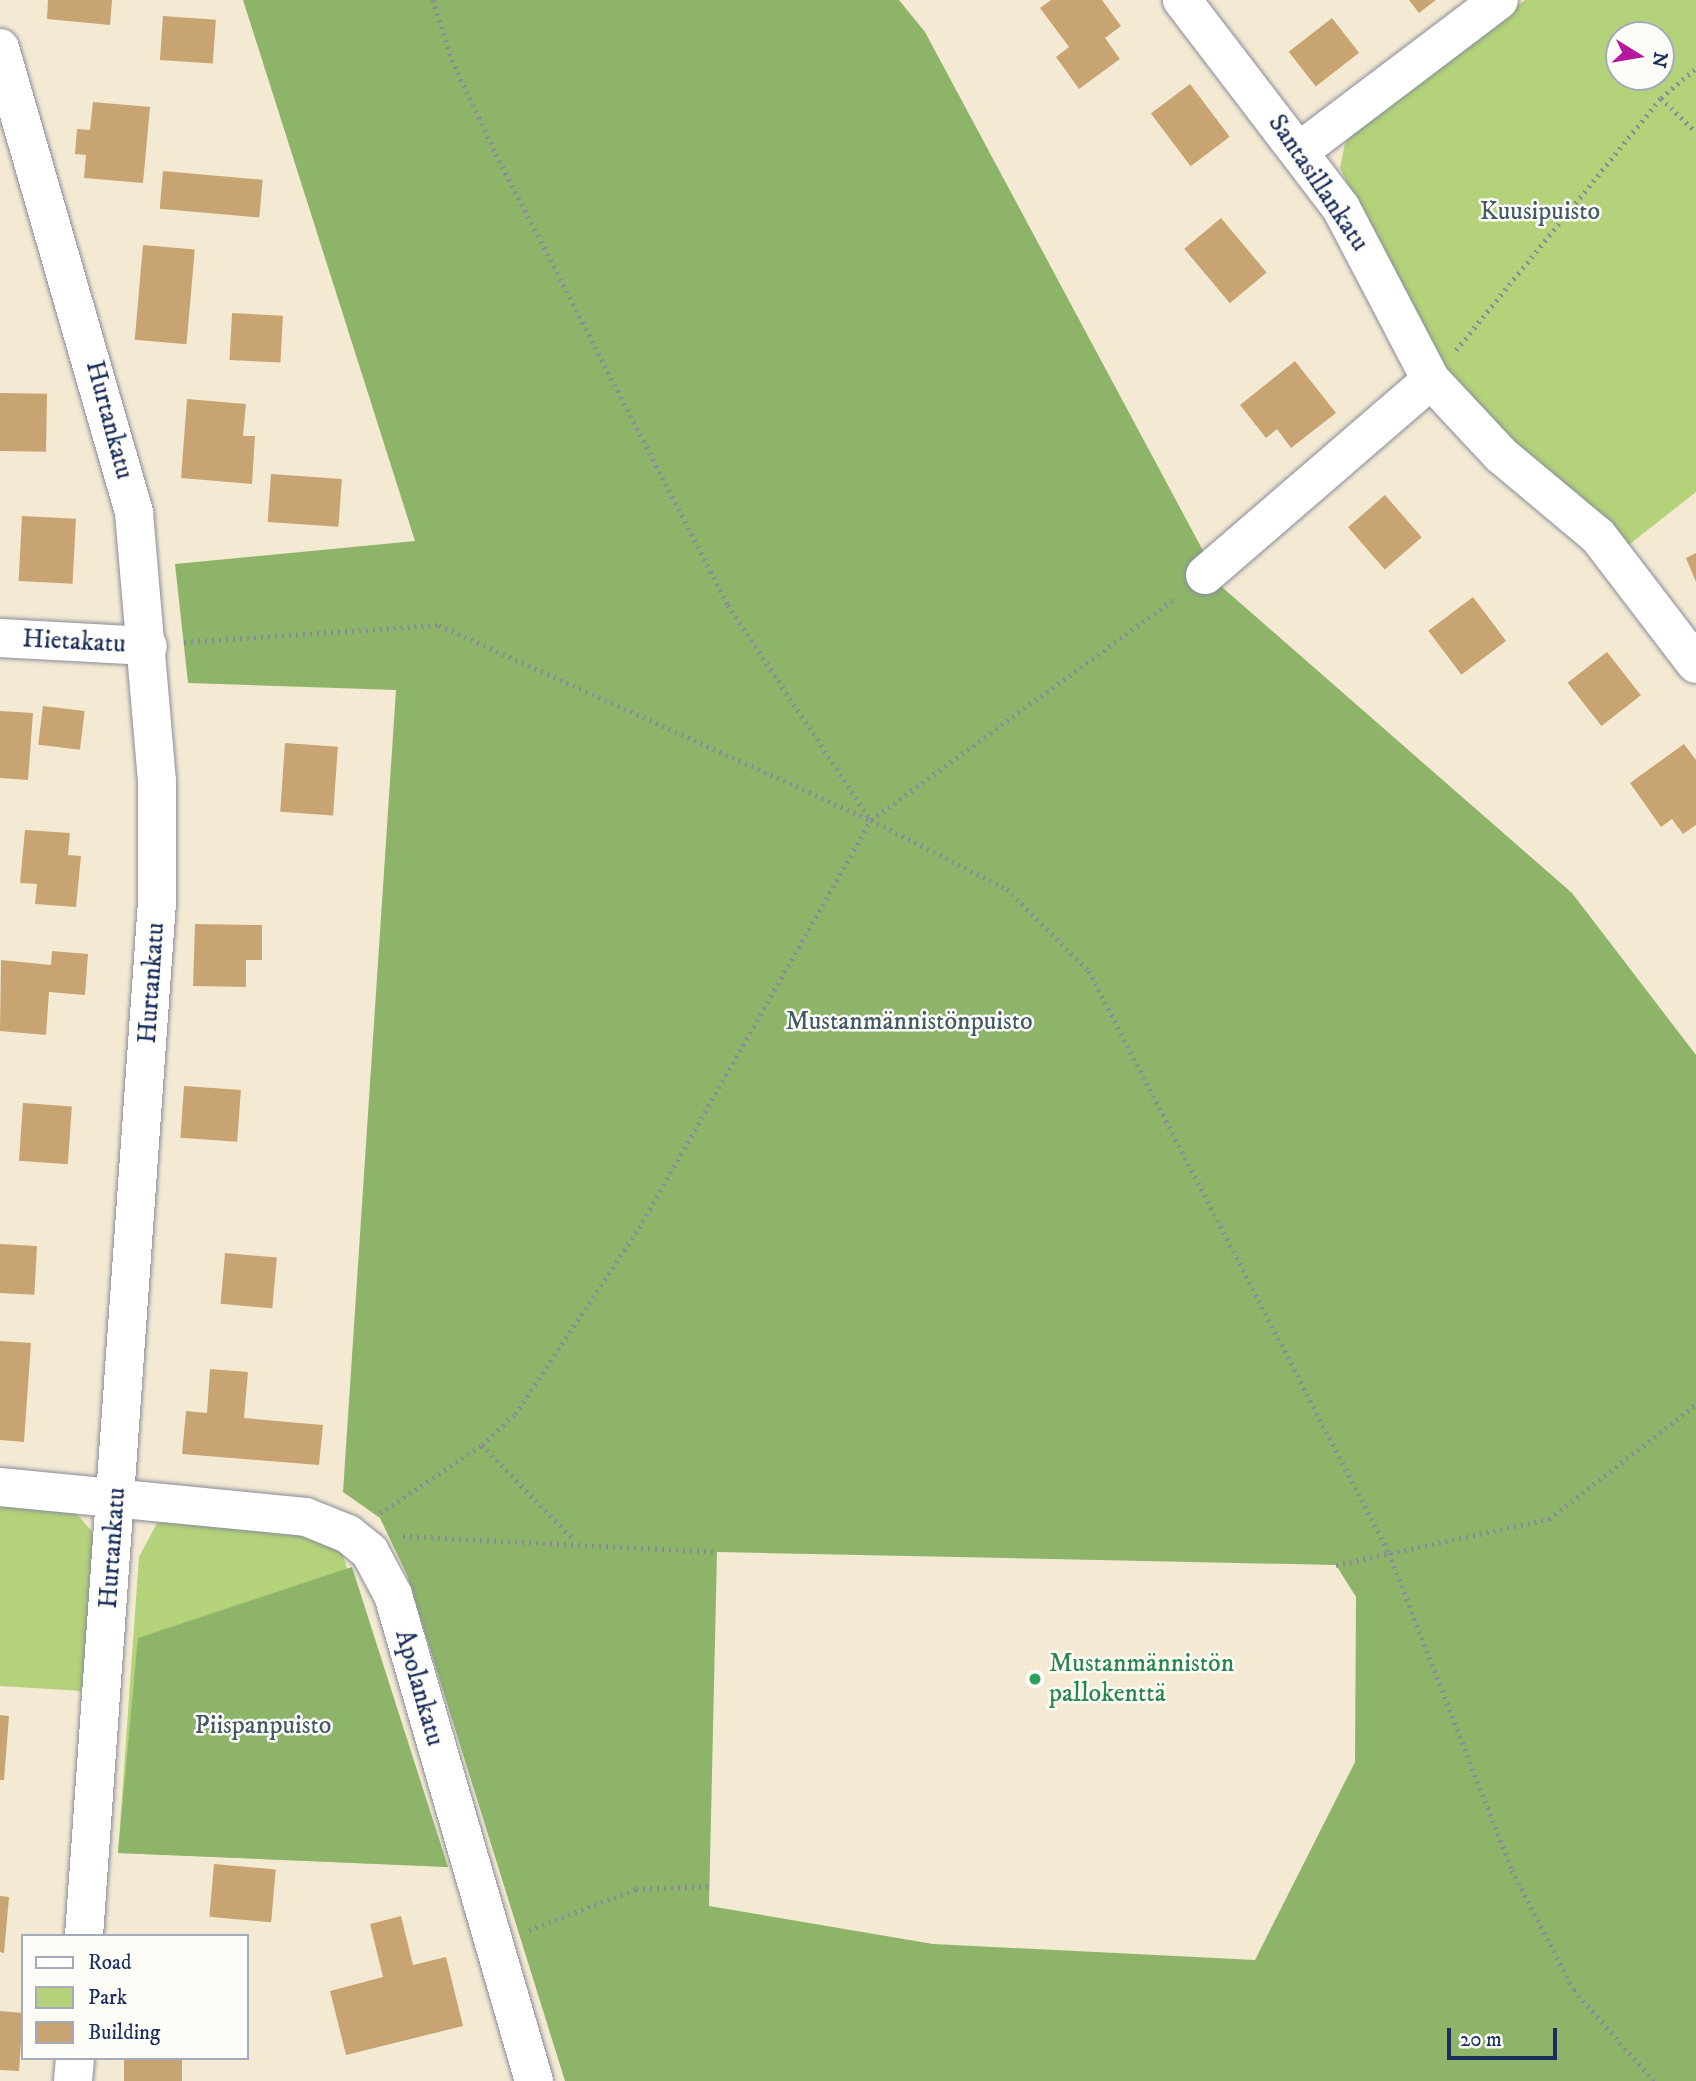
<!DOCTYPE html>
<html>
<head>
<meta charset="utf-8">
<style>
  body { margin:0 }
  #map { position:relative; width:1696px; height:2081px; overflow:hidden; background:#f4ead4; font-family:"IM FELL DW Pica",serif }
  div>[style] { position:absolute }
  .green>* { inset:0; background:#b3d279 }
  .forest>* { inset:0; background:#8eb469 }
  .building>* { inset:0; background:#c9a473; transform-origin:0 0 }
  .path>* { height:4.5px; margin-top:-2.25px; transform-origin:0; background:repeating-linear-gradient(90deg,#888c99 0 2px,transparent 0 7px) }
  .roads { filter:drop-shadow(0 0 2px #888c99) drop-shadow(0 0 2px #888c99) }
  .street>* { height:38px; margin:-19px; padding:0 19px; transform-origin:19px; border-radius:19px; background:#fff }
  .dots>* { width:19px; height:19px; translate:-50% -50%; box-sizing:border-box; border:4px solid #fdfcf7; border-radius:50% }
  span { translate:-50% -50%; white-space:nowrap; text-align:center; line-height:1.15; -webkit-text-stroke:5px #fdfcf7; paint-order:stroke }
  .street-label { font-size:26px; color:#1b2f5e }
  .park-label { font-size:26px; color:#415865 }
  .leisure-label { font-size:26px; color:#27864d }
  .left { translate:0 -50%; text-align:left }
  .legend { position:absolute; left:21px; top:1934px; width:228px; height:126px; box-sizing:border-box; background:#fdfcf7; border:2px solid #a3aaba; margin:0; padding:9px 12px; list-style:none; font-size:21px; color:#1b2f5e }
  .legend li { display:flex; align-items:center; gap:14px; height:35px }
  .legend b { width:35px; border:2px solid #a3aaba }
  .north { position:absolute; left:1605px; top:21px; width:70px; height:70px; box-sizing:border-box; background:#fdfcf7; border:2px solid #a3aaba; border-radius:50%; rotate:101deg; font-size:19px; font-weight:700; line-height:28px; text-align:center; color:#1b2f5e }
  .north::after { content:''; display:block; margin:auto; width:24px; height:32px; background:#b5179e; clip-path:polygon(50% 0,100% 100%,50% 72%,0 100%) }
  .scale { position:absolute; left:1447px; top:2028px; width:110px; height:32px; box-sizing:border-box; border:4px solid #1b2f5e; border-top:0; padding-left:9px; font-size:21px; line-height:24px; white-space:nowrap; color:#1b2f5e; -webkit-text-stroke:5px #fdfcf7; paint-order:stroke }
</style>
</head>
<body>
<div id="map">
  <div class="green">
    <div style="clip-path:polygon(evenodd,1525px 0,1696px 0,1696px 492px,1626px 547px,1523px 454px,1434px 356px,1340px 168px,1345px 143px,1355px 130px,1525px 0,1619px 35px,1661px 35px,1661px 77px,1619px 77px,1619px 35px)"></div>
    <div style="clip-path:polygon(0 1503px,72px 1508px,94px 1534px,82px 1691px,0 1686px)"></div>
    <div style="clip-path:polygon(181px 1518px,309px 1533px,339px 1544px,448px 1867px,118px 1853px,139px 1557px,157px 1523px)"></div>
  </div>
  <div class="forest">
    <div style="clip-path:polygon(evenodd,243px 0,899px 0,925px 32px,1223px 588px,1572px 893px,1696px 1055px,1696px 2081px,565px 2081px,407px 1575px,380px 1518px,343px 1492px,396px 690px,188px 683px,175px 564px,415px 541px,243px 0,717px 1552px,1336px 1565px,1356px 1597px,1355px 1762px,1255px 1960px,933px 1944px,709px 1906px,717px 1552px)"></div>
    <div style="clip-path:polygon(352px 1567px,448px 1867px,118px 1853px,138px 1638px)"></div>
  </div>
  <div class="building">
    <div style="clip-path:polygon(48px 0,112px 0,110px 25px,47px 19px)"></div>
    <div style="clip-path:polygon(1051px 0,1102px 0,1121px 26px,1105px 38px,1120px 59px,1079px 89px,1056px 57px,1069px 47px,1040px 8px)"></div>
    <div style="clip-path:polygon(1409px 0,1436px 0,1419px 13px)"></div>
    <div style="left:163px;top:16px;width:53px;height:44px;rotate:4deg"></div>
    <div style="left:1332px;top:18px;width:44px;height:55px;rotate:52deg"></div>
    <div style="left:1190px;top:84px;width:66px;height:49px;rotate:53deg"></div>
    <div style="clip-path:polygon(93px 102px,150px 107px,143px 183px,84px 178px,86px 155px,75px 154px,77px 129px,90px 130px)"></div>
    <div style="left:163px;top:171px;width:100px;height:38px;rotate:5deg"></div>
    <div style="left:1221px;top:218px;width:71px;height:48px;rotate:50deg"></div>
    <div style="left:143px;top:245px;width:52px;height:95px;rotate:5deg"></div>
    <div style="left:232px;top:313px;width:51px;height:47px;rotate:3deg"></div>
    <div style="clip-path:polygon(1295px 361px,1336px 413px,1291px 448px,1277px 429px,1266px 438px,1240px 405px)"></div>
    <div style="left:0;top:393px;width:47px;height:58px;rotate:1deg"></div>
    <div style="clip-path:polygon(187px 399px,246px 404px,243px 436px,255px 436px,252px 484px,181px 478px)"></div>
    <div style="left:271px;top:474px;width:71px;height:48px;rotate:4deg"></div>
    <div style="left:1385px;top:495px;width:56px;height:49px;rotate:49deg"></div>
    <div style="left:22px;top:516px;width:54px;height:65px;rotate:3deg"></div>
    <div style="clip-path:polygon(1696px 553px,1696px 582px,1686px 558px)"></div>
    <div style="left:1473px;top:597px;width:55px;height:56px;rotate:53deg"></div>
    <div style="left:1607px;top:652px;width:55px;height:50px;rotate:52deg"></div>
    <div style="left:43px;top:706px;width:42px;height:39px;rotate:7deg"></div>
    <div style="clip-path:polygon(0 711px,33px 713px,28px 780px,0 778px)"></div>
    <div style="left:285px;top:743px;width:53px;height:69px;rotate:4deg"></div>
    <div style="clip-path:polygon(1684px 744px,1696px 760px,1696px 825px,1683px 834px,1672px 819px,1661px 827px,1630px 783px)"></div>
    <div style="clip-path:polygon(25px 830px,70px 833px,68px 855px,81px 856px,76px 907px,35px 904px,37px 884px,20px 883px)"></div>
    <div style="clip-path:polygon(195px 924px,262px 925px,262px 960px,246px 960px,246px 987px,193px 986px)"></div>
    <div style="clip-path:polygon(52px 951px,88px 954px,85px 995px,49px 992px,46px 1035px,0 1031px,1px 960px,51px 965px)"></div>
    <div style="left:184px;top:1086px;width:57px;height:52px;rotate:4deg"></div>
    <div style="left:23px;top:1103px;width:49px;height:58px;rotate:4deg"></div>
    <div style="left:0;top:1244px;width:37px;height:49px;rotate:3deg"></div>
    <div style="left:225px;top:1253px;width:52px;height:51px;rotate:5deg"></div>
    <div style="clip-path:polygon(0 1341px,31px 1343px,24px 1442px,0 1440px)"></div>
    <div style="clip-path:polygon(210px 1369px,248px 1372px,244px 1418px,323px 1425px,319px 1465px,182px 1454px,186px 1411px,207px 1413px)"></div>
    <div style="clip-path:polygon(0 1715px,9px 1716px,4px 1780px,0 1780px)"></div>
    <div style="left:214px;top:1864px;width:62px;height:53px;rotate:5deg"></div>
    <div style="clip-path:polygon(0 1896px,9px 1897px,4px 1953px,0 1952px)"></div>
    <div style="clip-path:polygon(401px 1916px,413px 1965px,446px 1957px,463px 2026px,346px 2055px,330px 1991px,383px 1977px,370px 1924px)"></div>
    <div style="clip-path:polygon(0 2011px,23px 2013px,19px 2071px,0 2070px)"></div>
    <div style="left:124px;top:2058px;width:58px;height:23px"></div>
  </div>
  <div class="path">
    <div style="left:433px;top:0;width:63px;rotate:72.4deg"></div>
    <div style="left:452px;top:60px;width:104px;rotate:64.9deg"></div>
    <div style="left:496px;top:154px;width:507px;rotate:62.78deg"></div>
    <div style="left:728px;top:605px;width:258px;rotate:56.4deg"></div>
    <div style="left:871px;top:820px;width:153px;rotate:26.9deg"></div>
    <div style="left:1007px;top:889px;width:116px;rotate:45deg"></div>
    <div style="left:1089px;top:971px;width:655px;rotate:62.73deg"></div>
    <div style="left:1389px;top:1553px;width:340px;rotate:68.8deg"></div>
    <div style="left:1512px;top:1870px;width:135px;rotate:62.7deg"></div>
    <div style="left:1574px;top:1990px;width:121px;rotate:48.7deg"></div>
    <div style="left:1661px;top:98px;width:49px;rotate:44.2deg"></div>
    <div style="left:1456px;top:350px;width:325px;rotate:-50.9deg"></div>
    <div style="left:1661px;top:98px;width:46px;rotate:-40.6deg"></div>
    <div style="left:184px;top:642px;width:256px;rotate:-3.8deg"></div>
    <div style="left:439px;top:625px;width:474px;rotate:24.3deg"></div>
    <div style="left:482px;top:1445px;width:132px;rotate:45.9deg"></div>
    <div style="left:380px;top:1513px;width:123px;rotate:-33.7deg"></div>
    <div style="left:482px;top:1445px;width:45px;rotate:-43.2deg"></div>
    <div style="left:515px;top:1414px;width:224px;rotate:-56.3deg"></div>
    <div style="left:639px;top:1228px;width:469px;rotate:-60.4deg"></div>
    <div style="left:871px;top:820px;width:376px;rotate:-36.1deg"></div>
    <div style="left:403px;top:1536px;width:313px;rotate:2.9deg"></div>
    <div style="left:1336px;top:1565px;width:218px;rotate:-12.2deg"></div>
    <div style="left:1549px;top:1519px;width:187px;rotate:-38deg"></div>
    <div style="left:529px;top:1930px;width:115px;rotate:-21deg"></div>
    <div style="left:636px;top:1889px;width:73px;rotate:-2.4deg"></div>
  </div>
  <div class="roads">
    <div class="street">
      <div style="left:1182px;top:0;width:262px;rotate:52.6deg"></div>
      <div style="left:1341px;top:208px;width:194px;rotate:62.4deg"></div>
      <div style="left:1431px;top:380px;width:103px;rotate:47deg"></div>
      <div style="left:1501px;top:455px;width:126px;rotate:39.9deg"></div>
      <div style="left:1598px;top:536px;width:161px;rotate:52.6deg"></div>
      <div style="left:0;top:48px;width:484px;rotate:73.9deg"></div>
      <div style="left:134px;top:513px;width:269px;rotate:85.1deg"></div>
      <div style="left:157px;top:781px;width:121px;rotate:90deg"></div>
      <div style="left:157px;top:902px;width:1037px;rotate:94.04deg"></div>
      <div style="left:1301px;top:150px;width:248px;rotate:-37.1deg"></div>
      <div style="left:1205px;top:575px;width:298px;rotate:-40.8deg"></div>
      <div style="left:0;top:638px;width:148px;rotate:3.1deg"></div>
      <div style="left:0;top:1487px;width:307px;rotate:5.6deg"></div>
      <div style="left:306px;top:1517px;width:45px;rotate:22deg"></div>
      <div style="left:348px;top:1534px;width:28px;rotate:39deg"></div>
      <div style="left:370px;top:1552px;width:49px;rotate:61.9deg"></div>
      <div style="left:393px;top:1595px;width:506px;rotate:73.82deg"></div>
      <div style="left:73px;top:2081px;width:23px;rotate:-85deg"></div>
    </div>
  </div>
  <div class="dots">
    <div style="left:1035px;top:1679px;background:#2e9e5b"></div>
  </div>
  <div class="street-label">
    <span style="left:1318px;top:183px;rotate:56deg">Santasillankatu</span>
    <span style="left:109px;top:420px;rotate:75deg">Hurtankatu</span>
    <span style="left:74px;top:642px;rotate:3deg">Hietakatu</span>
    <span style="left:152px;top:983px;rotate:-86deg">Hurtankatu</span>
    <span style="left:113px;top:1548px;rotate:-86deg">Hurtankatu</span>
    <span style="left:419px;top:1688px;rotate:74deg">Apolankatu</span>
  </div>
  <div class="park-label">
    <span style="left:1540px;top:212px">Kuusipuisto</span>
    <span style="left:909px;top:1022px">Mustanmännistönpuisto</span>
    <span style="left:263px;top:1726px">Piispanpuisto</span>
  </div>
  <div class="leisure-label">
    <span class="left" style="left:1049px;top:1679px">Mustanmännistön<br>pallokenttä</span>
  </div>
  <ul class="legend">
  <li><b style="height:9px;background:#fff"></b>Road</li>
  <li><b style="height:19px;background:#b3d279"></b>Park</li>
  <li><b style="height:19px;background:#c9a473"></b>Building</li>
  </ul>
  <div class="north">N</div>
  <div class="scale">20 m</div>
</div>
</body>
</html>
